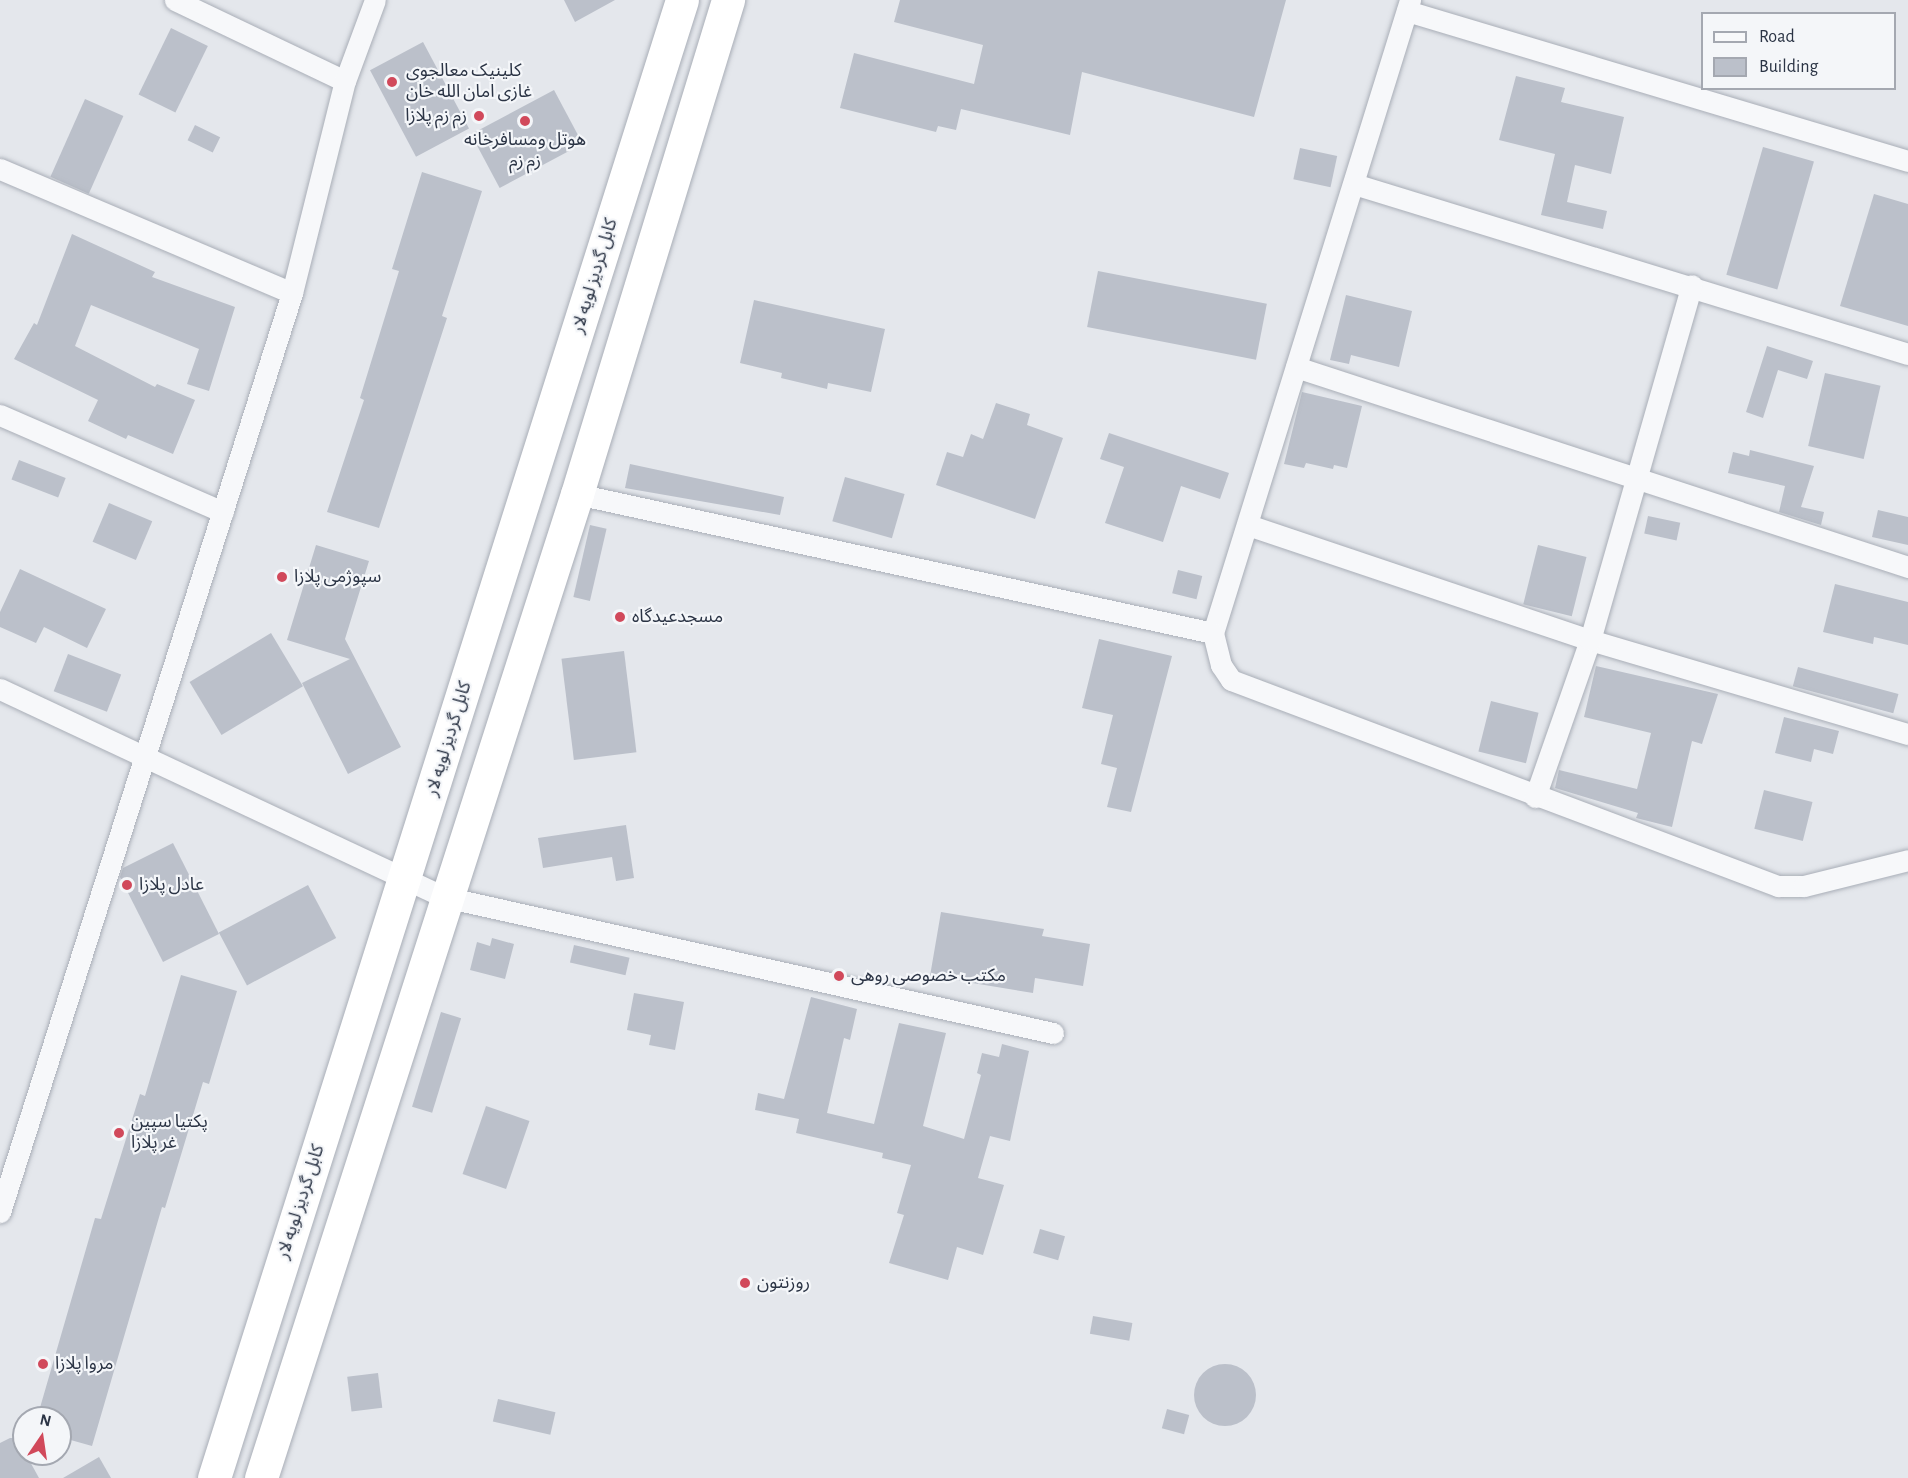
<!DOCTYPE html>
<html>
<head>
<meta charset="utf-8">
<style>
  body { margin:0 }
  #map { position:relative; width:1908px; height:1478px; overflow:hidden; background:#e4e7ec; font-family:"Alegreya Sans","Noto Sans Arabic",sans-serif }
  div>[style] { position:absolute }
  .building>* { inset:0; background:#bbc0ca; transform-origin:0 0 }
  .round { border-radius:50% }
  .roads { filter:drop-shadow(0 0 2px #a9aeb7) drop-shadow(0 0 2px #a9aeb7) }
  .street>* { height:21px; margin:-10.5px; padding:0 10.5px; transform-origin:10.5px; border-radius:10.5px; background:#f7f8fa }
  .highway>* { height:33px; margin:-16.5px; padding:0 16.5px; transform-origin:16.5px; border-radius:16.5px; background:#fff }
  .dots>* { width:16px; height:16px; translate:-50% -50%; box-sizing:border-box; border:3px solid #f4f6f9; border-radius:50% }
  span { translate:-50% -50%; white-space:nowrap; text-align:center; line-height:1.15; -webkit-text-stroke:4.5px #f4f6f9; paint-order:stroke }
  .poi-label { font-size:18px; color:#2b3445 }
  .left { translate:0 -50%; text-align:left }
  .right { translate:-100% -50%; text-align:right }
  .street-label { font-size:18px; color:#2b3445 }
  .legend { position:absolute; left:1701px; top:12px; width:195px; height:78px; box-sizing:border-box; background:#f4f6f9; border:2px solid #a4a8b1; margin:0; padding:8px 10px; list-style:none; font-size:18px; color:#2b3445 }
  .legend li { display:flex; align-items:center; gap:12px; height:30px }
  .legend b { width:30px; border:2px solid #a4a8b1 }
  .north { position:absolute; left:12px; top:1406px; width:60px; height:60px; box-sizing:border-box; background:#f4f6f9; border:2px solid #a4a8b1; border-radius:50%; rotate:13deg; font-size:16px; font-weight:700; line-height:24px; text-align:center; color:#2b3445 }
  .north::after { content:''; display:block; margin:auto; width:21px; height:27px; background:#d1495b; clip-path:polygon(50% 0,100% 100%,50% 72%,0 100%) }
</style>
</head>
<body>
<div id="map">
  <div class="building">
    <div style="clip-path:polygon(564px 0,615px 0,575px 22px)"></div>
    <div style="clip-path:polygon(900px 0,1286px 0,1254px 117px,1082px 72px,1070px 135px,961px 109px,956px 130px,938px 126px,936px 132px,840px 108px,854px 53px,974px 84px,983px 45px,894px 22px)"></div>
    <div style="left:171px;top:28px;width:41px;height:74px;rotate:26deg"></div>
    <div style="left:423px;top:42px;width:98px;height:60px;rotate:62deg"></div>
    <div style="clip-path:polygon(1516px 76px,1565px 88px,1561px 102px,1624px 117px,1611px 174px,1575px 165px,1567px 202px,1607px 211px,1603px 229px,1541px 215px,1555px 154px,1499px 140px)"></div>
    <div style="left:554px;top:90px;width:61px;height:94px;rotate:62deg"></div>
    <div style="left:85px;top:99px;width:42px;height:85px;rotate:24deg"></div>
    <div style="left:195px;top:125px;width:28px;height:17px;rotate:26deg"></div>
    <div style="left:1763px;top:147px;width:53px;height:133px;rotate:16deg"></div>
    <div style="left:1300px;top:148px;width:38px;height:32px;rotate:12deg"></div>
    <div style="clip-path:polygon(422px 172px,482px 191px,442px 316px,447px 318px,379px 528px,327px 512px,364px 400px,360px 398px,399px 271px,392px 269px)"></div>
    <div style="clip-path:polygon(1874px 194px,1908px 204px,1908px 326px,1840px 306px)"></div>
    <div style="clip-path:polygon(72px 234px,155px 272px,152px 277px,235px 307px,209px 391px,187px 384px,199px 349px,91px 305px,75px 346px,155px 387px,157px 384px,195px 400px,173px 454px,128px 435px,126px 439px,88px 421px,98px 400px,14px 359px,34px 323px,37px 325px)"></div>
    <div style="left:1098px;top:271px;width:172px;height:57px;rotate:11deg"></div>
    <div style="clip-path:polygon(1346px 295px,1412px 311px,1399px 367px,1351px 355px,1349px 364px,1330px 360px)"></div>
    <div style="clip-path:polygon(754px 300px,885px 329px,871px 392px,828px 383px,827px 389px,781px 378px,782px 373px,740px 363px)"></div>
    <div style="clip-path:polygon(1767px 346px,1813px 361px,1807px 379px,1778px 370px,1763px 418px,1746px 412px)"></div>
    <div style="left:1825px;top:373px;width:57px;height:75px;rotate:13deg"></div>
    <div style="clip-path:polygon(1302px 392px,1362px 406px,1347px 468px,1334px 465px,1333px 469px,1306px 463px,1304px 468px,1284px 464px)"></div>
    <div style="clip-path:polygon(996px 403px,1030px 414px,1027px 425px,1063px 438px,1035px 519px,936px 485px,947px 452px,963px 457px,971px 434px,983px 439px)"></div>
    <div style="clip-path:polygon(1109px 433px,1229px 473px,1220px 499px,1181px 486px,1163px 542px,1105px 523px,1124px 467px,1100px 459px)"></div>
    <div style="clip-path:polygon(1750px 450px,1814px 466px,1801px 507px,1824px 512px,1821px 525px,1779px 512px,1785px 486px,1728px 473px,1733px 452px,1749px 456px)"></div>
    <div style="left:19px;top:460px;width:50px;height:21px;rotate:21deg"></div>
    <div style="clip-path:polygon(630px 464px,784px 497px,780px 515px,625px 488px)"></div>
    <div style="left:845px;top:477px;width:62px;height:46px;rotate:16deg"></div>
    <div style="left:109px;top:503px;width:47px;height:42px;rotate:23deg"></div>
    <div style="clip-path:polygon(1878px 510px,1908px 517px,1908px 545px,1872px 537px)"></div>
    <div style="left:1648px;top:516px;width:33px;height:18px;rotate:12deg"></div>
    <div style="left:590px;top:525px;width:17px;height:74px;rotate:13deg"></div>
    <div style="clip-path:polygon(316px 545px,369px 561px,345px 639px,401px 747px,348px 774px,302px 683px,350px 659px,287px 640px)"></div>
    <div style="left:1538px;top:545px;width:50px;height:61px;rotate:14deg"></div>
    <div style="clip-path:polygon(20px 569px,106px 609px,87px 648px,44px 627px,36px 643px,0 627px,0 612px)"></div>
    <div style="left:1178px;top:570px;width:25px;height:24px;rotate:14deg"></div>
    <div style="clip-path:polygon(1835px 584px,1908px 602px,1908px 645px,1874px 637px,1873px 644px,1823px 632px)"></div>
    <div style="left:271px;top:633px;width:62px;height:95px;rotate:59deg"></div>
    <div style="clip-path:polygon(1099px 639px,1172px 656px,1131px 812px,1107px 807px,1117px 768px,1101px 764px,1113px 715px,1082px 708px)"></div>
    <div style="left:624px;top:651px;width:102px;height:63px;rotate:83deg"></div>
    <div style="left:68px;top:654px;width:57px;height:40px;rotate:21deg"></div>
    <div style="clip-path:polygon(1596px 666px,1718px 694px,1702px 744px,1692px 741px,1672px 827px,1636px 818px,1638px 813px,1555px 788px,1559px 770px,1637px 789px,1651px 733px,1584px 717px)"></div>
    <div style="left:1798px;top:667px;width:104px;height:20px;rotate:15deg"></div>
    <div style="left:1491px;top:701px;width:49px;height:52px;rotate:14deg"></div>
    <div style="clip-path:polygon(1784px 717px,1839px 731px,1833px 754px,1814px 749px,1811px 762px,1775px 753px)"></div>
    <div style="left:1764px;top:790px;width:50px;height:40px;rotate:14deg"></div>
    <div style="clip-path:polygon(626px 825px,634px 878px,616px 881px,612px 857px,543px 868px,538px 838px)"></div>
    <div style="clip-path:polygon(173px 843px,219px 934px,163px 962px,120px 877px,123px 868px)"></div>
    <div style="left:308px;top:885px;width:60px;height:101px;rotate:62deg"></div>
    <div style="clip-path:polygon(941px 912px,1044px 929px,1042px 936px,1090px 944px,1083px 986px,1035px 978px,1033px 993px,930px 976px)"></div>
    <div style="clip-path:polygon(492px 938px,514px 944px,505px 979px,470px 970px,477px 942px,490px 946px)"></div>
    <div style="left:574px;top:945px;width:57px;height:18px;rotate:13deg"></div>
    <div style="clip-path:polygon(181px 975px,237px 991px,209px 1084px,203px 1082px,165px 1208px,162px 1207px,92px 1446px,60px 1437px,60px 1418px,37px 1418px,95px 1218px,101px 1219px,140px 1094px,145px 1096px)"></div>
    <div style="clip-path:polygon(634px 993px,684px 1002px,675px 1050px,649px 1045px,651px 1035px,627px 1030px)"></div>
    <div style="clip-path:polygon(811px 997px,857px 1009px,850px 1040px,844px 1038px,827px 1113px,874px 1124px,899px 1023px,946px 1033px,923px 1126px,964px 1139px,981px 1075px,977px 1073px,982px 1053px,999px 1057px,1002px 1044px,1029px 1051px,1010px 1141px,990px 1136px,978px 1178px,1004px 1185px,983px 1255px,957px 1247px,948px 1280px,889px 1263px,904px 1215px,897px 1213px,911px 1165px,882px 1158px,883px 1153px,796px 1133px,799px 1119px,755px 1110px,758px 1093px,784px 1099px)"></div>
    <div style="left:441px;top:1012px;width:21px;height:99px;rotate:17deg"></div>
    <div style="left:486px;top:1106px;width:46px;height:72px;rotate:19deg"></div>
    <div style="left:1040px;top:1229px;width:26px;height:25px;rotate:16deg"></div>
    <div style="left:1093px;top:1316px;width:40px;height:18px;rotate:10deg"></div>
    <div class="round" style="left:1194px;top:1364px;width:62px;height:62px"></div>
    <div style="left:378px;top:1373px;width:35px;height:31px;rotate:83deg"></div>
    <div style="left:498px;top:1399px;width:59px;height:23px;rotate:13deg"></div>
    <div style="left:1167px;top:1409px;width:23px;height:20px;rotate:15deg"></div>
    <div style="clip-path:polygon(10px 1438px,17px 1438px,39px 1478px,0 1478px,0 1443px)"></div>
    <div style="clip-path:polygon(99px 1457px,111px 1478px,63px 1478px)"></div>
  </div>
  <div class="roads">
    <div class="street">
      <div style="left:175px;top:0;width:188px;rotate:25.5deg"></div>
      <div style="left:1410px;top:0;width:663px;rotate:107.29deg"></div>
      <div style="left:1213px;top:633px;width:33px;rotate:76deg"></div>
      <div style="left:1221px;top:665px;width:18px;rotate:56deg"></div>
      <div style="left:1231px;top:680px;width:585px;rotate:20.64deg"></div>
      <div style="left:1778px;top:886px;width:26px"></div>
      <div style="left:1804px;top:886px;width:107px;rotate:-14deg"></div>
      <div style="left:1407px;top:11px;width:523px;rotate:16.67deg"></div>
      <div style="left:0;top:169px;width:317px;rotate:23deg"></div>
      <div style="left:1354px;top:184px;width:579px;rotate:17.06deg"></div>
      <div style="left:1296px;top:367px;width:644px;rotate:18.1deg"></div>
      <div style="left:0;top:415px;width:243px;rotate:23.5deg"></div>
      <div style="left:577px;top:494px;width:651px;rotate:12.33deg"></div>
      <div style="left:1248px;top:525px;width:361px;rotate:18.6deg"></div>
      <div style="left:1590px;top:640px;width:332px;rotate:16.5deg"></div>
      <div style="left:0;top:689px;width:491px;rotate:25.1deg"></div>
      <div style="left:445px;top:897px;width:623px;rotate:12.61deg"></div>
      <div style="left:1535px;top:797px;width:166px;rotate:-70.7deg"></div>
      <div style="left:1590px;top:640px;width:369px;rotate:-74deg"></div>
      <div style="left:0;top:1212px;width:964px;rotate:-72.37deg"></div>
      <div style="left:292px;top:293px;width:219px;rotate:-76deg"></div>
      <div style="left:345px;top:81px;width:86px;rotate:-69.7deg"></div>
    </div>
    <div class="highway">
      <div style="left:214px;top:1478px;width:1550px;rotate:-72.43deg"></div>
      <div style="left:261px;top:1478px;width:1033px;rotate:-72.2deg"></div>
      <div style="left:577px;top:494px;width:517px;rotate:-73deg"></div>
    </div>
  </div>
  <div class="dots">
    <div style="left:392px;top:82px;background:#d1495b"></div>
    <div style="left:479px;top:116px;background:#d1495b"></div>
    <div style="left:525px;top:121px;background:#d1495b"></div>
    <div style="left:282px;top:577px;background:#d1495b"></div>
    <div style="left:620px;top:617px;background:#d1495b"></div>
    <div style="left:127px;top:885px;background:#d1495b"></div>
    <div style="left:839px;top:976px;background:#d1495b"></div>
    <div style="left:119px;top:1133px;background:#d1495b"></div>
    <div style="left:745px;top:1283px;background:#d1495b"></div>
    <div style="left:43px;top:1364px;background:#d1495b"></div>
  </div>
  <div class="poi-label">
    <span class="left" style="left:406px;top:82px">کلینیک معالجوی<br>غازی امان الله خان</span>
    <span class="right" style="left:467px;top:116px">زم زم پلازا</span>
    <span style="left:525px;top:151px">هوتل ومسافرخانه<br>زم زم</span>
    <span class="left" style="left:294px;top:577px">سپوژمی پلازا</span>
    <span class="left" style="left:632px;top:617px">مسجدعیدگاه</span>
    <span class="left" style="left:139px;top:885px">عادل پلازا</span>
    <span class="left" style="left:851px;top:976px">مکتب خصوصی روهی</span>
    <span class="left" style="left:131px;top:1133px">پکتیا سپین<br>غر پلازا</span>
    <span class="left" style="left:757px;top:1283px">روزنتون</span>
    <span class="left" style="left:55px;top:1364px">مروا پلازا</span>
  </div>
  <div class="street-label">
    <span style="left:595px;top:276px;rotate:-73deg">کابل گردیز لویه لار</span>
    <span style="left:449px;top:739px;rotate:-73deg">کابل گردیز لویه لار</span>
    <span style="left:301px;top:1202px;rotate:-72deg">کابل گردیز لویه لار</span>
  </div>
  <ul class="legend">
  <li><b style="height:8px;background:#f7f8fa"></b>Road</li>
  <li><b style="height:16px;background:#bbc0ca"></b>Building</li>
  </ul>
  <div class="north">N</div>
</div>
</body>
</html>
